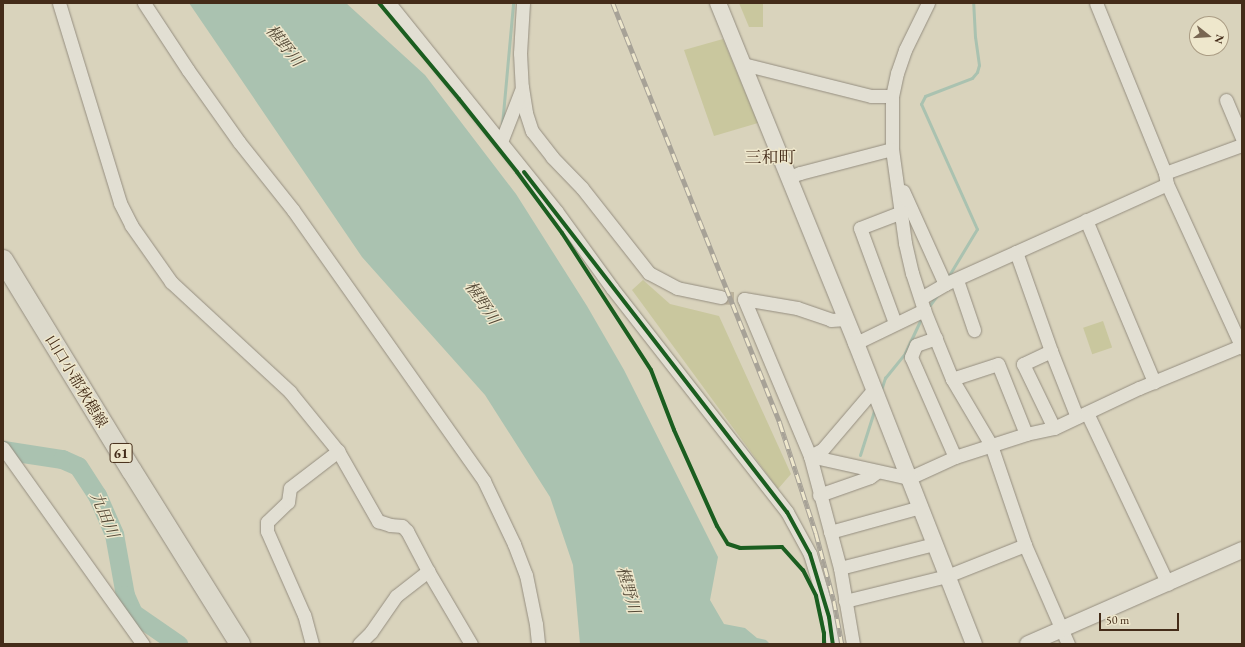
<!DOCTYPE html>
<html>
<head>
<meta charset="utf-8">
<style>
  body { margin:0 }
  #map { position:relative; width:1245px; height:647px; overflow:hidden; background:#d9d3bc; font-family:"EB Garamond","Noto Serif JP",serif }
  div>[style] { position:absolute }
  .green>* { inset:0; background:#c9c79e; transform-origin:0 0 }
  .water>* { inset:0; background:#aac2b0 }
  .stream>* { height:3px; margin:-1.5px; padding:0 1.5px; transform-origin:1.5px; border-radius:1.5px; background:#aac2b0 }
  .river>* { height:19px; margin:-9.5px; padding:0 9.5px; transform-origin:9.5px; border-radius:9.5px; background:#aac2b0 }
  .minor-tunnel>* { height:13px; margin-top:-6.5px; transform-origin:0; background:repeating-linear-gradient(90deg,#bbb29b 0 13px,transparent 0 19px) }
  .roads { filter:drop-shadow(0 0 1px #958e80) drop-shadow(0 0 1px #958e80) }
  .minor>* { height:13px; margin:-6.5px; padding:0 6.5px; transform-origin:6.5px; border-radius:6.5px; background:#e2dfd3 }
  .tertiary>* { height:16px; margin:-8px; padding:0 8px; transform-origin:8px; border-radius:8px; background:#e2dfd3 }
  .primary>* { height:20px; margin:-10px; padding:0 10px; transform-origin:10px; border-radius:10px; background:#dcd9cb }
  .rail>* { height:4.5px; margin-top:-2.25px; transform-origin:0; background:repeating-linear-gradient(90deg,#eee7cc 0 9px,#a7a297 0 18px); box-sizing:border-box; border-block:1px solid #a7a297 }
  .cycleway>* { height:4px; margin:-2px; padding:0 2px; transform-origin:2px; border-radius:2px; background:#1b5e20 }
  span { translate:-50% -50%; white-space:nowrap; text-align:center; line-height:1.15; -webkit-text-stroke:3px #eee7cc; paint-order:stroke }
  .shield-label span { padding:1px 3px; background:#eee7cc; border:1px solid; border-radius:3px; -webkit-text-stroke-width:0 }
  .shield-label { font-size:14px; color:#442c19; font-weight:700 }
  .street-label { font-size:15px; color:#442c19 }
  .water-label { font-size:16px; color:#544936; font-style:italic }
  .quarter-label { font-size:17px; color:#442c19 }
  .frame { position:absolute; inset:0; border:4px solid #442c19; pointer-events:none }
  .north { position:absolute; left:1189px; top:16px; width:40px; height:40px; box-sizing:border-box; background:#eee7cc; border:1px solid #aa9c84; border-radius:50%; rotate:107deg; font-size:11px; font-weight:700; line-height:16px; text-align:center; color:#442c19 }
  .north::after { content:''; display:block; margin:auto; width:14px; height:18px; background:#786652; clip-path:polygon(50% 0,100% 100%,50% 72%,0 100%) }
  .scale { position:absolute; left:1099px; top:613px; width:80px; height:18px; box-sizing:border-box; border:2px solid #442c19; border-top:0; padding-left:5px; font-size:12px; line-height:14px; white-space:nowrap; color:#442c19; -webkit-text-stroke:3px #eee7cc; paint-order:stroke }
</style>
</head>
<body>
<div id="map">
  <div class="green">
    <div style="clip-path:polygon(739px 3px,763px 3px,763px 27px,749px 27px)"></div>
    <div style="clip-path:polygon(723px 39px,758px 123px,714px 136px,684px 50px)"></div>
    <div style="clip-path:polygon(643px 280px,670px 304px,719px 316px,791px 474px,778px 489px,632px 290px)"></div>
    <div style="left:1103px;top:321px;width:28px;height:21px;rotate:71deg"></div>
  </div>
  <div class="water">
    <div style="clip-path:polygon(189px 3px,346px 3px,425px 75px,516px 194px,587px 306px,624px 370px,718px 557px,710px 600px,724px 624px,745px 628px,757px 638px,766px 640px,770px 644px,580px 644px,573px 565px,550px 497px,485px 395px,362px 257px)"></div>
  </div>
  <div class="stream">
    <div style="left:502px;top:125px;width:122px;rotate:-84.8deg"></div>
    <div style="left:948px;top:277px;width:56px;rotate:-58.9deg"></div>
    <div style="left:977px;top:229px;width:137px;rotate:-114.1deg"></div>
    <div style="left:921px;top:104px;width:9px;rotate:-63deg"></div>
    <div style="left:925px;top:96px;width:50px;rotate:-21deg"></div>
    <div style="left:972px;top:78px;width:8px;rotate:-50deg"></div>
    <div style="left:977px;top:72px;width:7px;rotate:-74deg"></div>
    <div style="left:979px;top:65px;width:28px;rotate:-98deg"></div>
    <div style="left:975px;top:37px;width:34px;rotate:-93deg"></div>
    <div style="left:927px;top:309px;width:19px;rotate:-54deg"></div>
    <div style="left:881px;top:390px;width:13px;rotate:-72deg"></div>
    <div style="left:885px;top:378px;width:32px;rotate:-51deg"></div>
    <div style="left:905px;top:353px;width:40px;rotate:-65deg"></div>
    <div style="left:860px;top:455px;width:49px;rotate:-72.3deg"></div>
  </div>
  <div class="river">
    <div style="left:3px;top:450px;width:60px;rotate:8.7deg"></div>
    <div style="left:62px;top:459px;width:17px;rotate:24deg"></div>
    <div style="left:78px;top:466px;width:35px;rotate:57deg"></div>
    <div style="left:97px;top:495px;width:43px;rotate:66.4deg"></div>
    <div style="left:114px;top:534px;width:62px;rotate:79.8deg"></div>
    <div style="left:125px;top:595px;width:20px;rotate:66deg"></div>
    <div style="left:133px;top:613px;width:55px;rotate:34.6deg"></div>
  </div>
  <div class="minor-tunnel">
    <div style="left:721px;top:297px;width:23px;rotate:5deg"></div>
  </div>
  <div class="roads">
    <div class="minor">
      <div style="left:59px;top:3px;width:209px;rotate:73deg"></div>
      <div style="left:120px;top:203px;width:25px;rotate:63deg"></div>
      <div style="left:131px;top:225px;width:70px;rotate:54.9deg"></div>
      <div style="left:171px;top:282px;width:162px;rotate:42.7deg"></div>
      <div style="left:290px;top:392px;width:76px;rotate:50.9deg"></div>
      <div style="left:338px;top:451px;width:81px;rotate:60.3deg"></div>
      <div style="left:378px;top:521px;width:13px;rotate:18deg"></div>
      <div style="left:390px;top:525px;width:12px;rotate:5deg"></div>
      <div style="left:402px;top:526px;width:7px;rotate:45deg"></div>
      <div style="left:407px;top:531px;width:45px;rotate:62.3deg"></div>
      <div style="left:428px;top:571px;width:85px;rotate:59.5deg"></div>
      <div style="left:144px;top:3px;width:80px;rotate:56.7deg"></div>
      <div style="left:188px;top:70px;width:88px;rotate:54.7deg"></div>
      <div style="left:239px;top:142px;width:87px;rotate:51.5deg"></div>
      <div style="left:293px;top:210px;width:332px;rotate:54.8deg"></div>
      <div style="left:484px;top:481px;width:70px;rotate:64.5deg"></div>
      <div style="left:514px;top:544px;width:33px;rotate:69deg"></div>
      <div style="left:526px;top:575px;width:50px;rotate:78.5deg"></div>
      <div style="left:536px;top:624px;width:20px;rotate:84deg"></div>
      <div style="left:389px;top:3px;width:268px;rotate:51.2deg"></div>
      <div style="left:557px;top:212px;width:94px;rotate:54.1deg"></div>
      <div style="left:612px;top:288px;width:284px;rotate:52deg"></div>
      <div style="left:787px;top:512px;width:48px;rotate:61.3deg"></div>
      <div style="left:810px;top:554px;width:66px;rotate:73.2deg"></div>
      <div style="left:829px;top:617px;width:27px;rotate:82deg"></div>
      <div style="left:523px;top:3px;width:50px;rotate:93.4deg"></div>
      <div style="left:520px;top:53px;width:34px;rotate:87deg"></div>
      <div style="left:522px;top:87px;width:26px;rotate:81deg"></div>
      <div style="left:526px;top:113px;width:19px;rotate:72deg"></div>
      <div style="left:532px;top:131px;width:33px;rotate:52deg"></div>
      <div style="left:552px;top:157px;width:43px;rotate:45.9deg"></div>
      <div style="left:582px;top:188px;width:108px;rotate:51.8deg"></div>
      <div style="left:649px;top:273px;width:32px;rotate:28deg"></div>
      <div style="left:677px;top:288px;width:45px;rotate:11.6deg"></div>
      <div style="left:928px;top:3px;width:52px;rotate:116.1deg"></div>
      <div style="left:905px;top:50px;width:24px;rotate:109deg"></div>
      <div style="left:897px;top:73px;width:24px;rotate:102deg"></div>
      <div style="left:892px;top:96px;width:53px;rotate:90deg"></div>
      <div style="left:892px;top:149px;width:95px;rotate:82.1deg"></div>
      <div style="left:905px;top:243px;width:31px;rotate:77deg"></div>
      <div style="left:912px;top:273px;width:39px;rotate:72deg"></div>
      <div style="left:924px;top:310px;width:74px;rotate:67.9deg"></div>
      <div style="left:952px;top:379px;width:77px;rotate:59.4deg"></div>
      <div style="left:991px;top:445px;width:106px;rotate:71.2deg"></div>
      <div style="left:1025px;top:545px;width:108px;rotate:66.5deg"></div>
      <div style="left:1096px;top:3px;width:183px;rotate:67.9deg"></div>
      <div style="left:1165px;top:173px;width:11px;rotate:80deg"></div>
      <div style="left:1167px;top:184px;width:180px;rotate:65.4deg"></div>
      <div style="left:743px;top:64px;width:132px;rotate:14deg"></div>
      <div style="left:871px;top:96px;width:21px"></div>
      <div style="left:1226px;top:100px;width:41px;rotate:67.2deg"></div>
      <div style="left:501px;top:142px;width:58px;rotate:-68.7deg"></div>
      <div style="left:1165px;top:173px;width:82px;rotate:-20deg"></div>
      <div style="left:789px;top:177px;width:12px;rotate:-20deg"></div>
      <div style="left:800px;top:173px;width:95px;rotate:-14.6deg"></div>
      <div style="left:903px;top:191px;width:102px;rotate:65.7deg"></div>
      <div style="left:1086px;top:220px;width:176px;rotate:67.2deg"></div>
      <div style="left:1016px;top:252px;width:105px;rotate:70.5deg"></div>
      <div style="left:1051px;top:351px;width:71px;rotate:68.5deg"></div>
      <div style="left:957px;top:280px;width:53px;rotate:71.2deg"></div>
      <div style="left:921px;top:298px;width:28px;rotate:-30deg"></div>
      <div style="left:945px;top:284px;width:243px;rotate:-24.2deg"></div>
      <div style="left:744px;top:299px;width:170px;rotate:67.2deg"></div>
      <div style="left:810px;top:456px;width:101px;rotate:12.5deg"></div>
      <div style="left:909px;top:478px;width:51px;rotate:-24.5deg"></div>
      <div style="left:955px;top:457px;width:75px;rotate:-17.9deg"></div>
      <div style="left:1026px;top:434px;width:29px;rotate:-12deg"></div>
      <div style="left:1054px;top:428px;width:94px;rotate:-25.2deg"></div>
      <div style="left:1139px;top:388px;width:110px;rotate:-22.4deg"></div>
      <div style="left:744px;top:299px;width:54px;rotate:9.6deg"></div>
      <div style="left:797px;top:308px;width:36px;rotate:19deg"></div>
      <div style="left:831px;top:320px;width:15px;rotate:-4deg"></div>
      <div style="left:895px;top:323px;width:101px;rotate:-110.2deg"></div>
      <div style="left:860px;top:228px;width:45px;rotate:-20.9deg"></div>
      <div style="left:936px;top:338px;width:21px;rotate:161deg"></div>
      <div style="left:916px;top:345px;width:13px;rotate:113deg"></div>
      <div style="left:911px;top:357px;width:109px;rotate:66.3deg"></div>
      <div style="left:856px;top:343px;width:76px;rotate:-25.9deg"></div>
      <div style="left:1051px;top:351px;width:31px;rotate:155deg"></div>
      <div style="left:1023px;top:364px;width:71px;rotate:64.2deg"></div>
      <div style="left:952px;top:379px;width:48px;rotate:-18.1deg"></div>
      <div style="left:998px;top:364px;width:75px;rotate:68.2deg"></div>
      <div style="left:1087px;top:413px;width:189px;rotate:64.7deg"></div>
      <div style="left:3px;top:448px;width:241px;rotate:54.5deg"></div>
      <div style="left:819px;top:495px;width:54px;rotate:-19.4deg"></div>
      <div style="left:870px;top:477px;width:9px;rotate:-36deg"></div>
      <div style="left:830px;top:532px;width:93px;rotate:-15.5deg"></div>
      <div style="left:840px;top:568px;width:97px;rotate:-14.3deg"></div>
      <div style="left:845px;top:601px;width:105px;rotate:-13.8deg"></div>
      <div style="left:947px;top:576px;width:84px;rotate:-21.7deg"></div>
      <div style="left:312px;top:644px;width:30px;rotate:-105deg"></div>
      <div style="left:304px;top:615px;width:92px;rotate:-113.8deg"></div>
      <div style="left:267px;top:531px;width:9px;rotate:-90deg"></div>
      <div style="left:267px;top:522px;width:29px;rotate:-44deg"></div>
      <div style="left:288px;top:502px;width:14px;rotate:-82deg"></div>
      <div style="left:290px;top:488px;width:61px;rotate:-37.6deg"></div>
      <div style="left:359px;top:644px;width:17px;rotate:-45deg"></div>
      <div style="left:371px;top:632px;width:44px;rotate:-55.2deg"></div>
      <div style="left:396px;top:596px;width:41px;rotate:-38deg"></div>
      <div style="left:853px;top:644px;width:77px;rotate:-99.7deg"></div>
      <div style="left:840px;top:568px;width:116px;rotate:-105deg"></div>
      <div style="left:810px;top:456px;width:13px;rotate:-27deg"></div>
      <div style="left:822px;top:450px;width:79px;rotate:-49.6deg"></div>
    </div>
    <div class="tertiary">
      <div style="left:718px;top:3px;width:367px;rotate:67.9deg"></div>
      <div style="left:856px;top:343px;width:323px;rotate:68.6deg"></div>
      <div style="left:1028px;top:644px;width:234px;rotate:-23.7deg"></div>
    </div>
    <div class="primary">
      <div style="left:3px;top:260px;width:247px;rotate:58.6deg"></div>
      <div style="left:132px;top:471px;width:204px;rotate:58deg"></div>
    </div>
  </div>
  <div class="rail">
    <div style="left:613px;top:3px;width:452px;rotate:68.3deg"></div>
    <div style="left:780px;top:423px;width:116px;rotate:71.9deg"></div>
    <div style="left:816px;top:533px;width:70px;rotate:75.2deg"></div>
    <div style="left:834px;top:601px;width:44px;rotate:79.5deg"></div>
  </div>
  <div class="cycleway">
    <div style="left:379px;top:3px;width:125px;rotate:50.2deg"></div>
    <div style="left:459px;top:99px;width:93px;rotate:51.5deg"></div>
    <div style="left:517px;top:172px;width:76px;rotate:53.6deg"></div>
    <div style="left:562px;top:233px;width:163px;rotate:57deg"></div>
    <div style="left:651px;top:370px;width:64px;rotate:69deg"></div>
    <div style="left:674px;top:430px;width:105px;rotate:65.9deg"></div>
    <div style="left:717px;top:526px;width:21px;rotate:59deg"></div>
    <div style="left:728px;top:544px;width:13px;rotate:18deg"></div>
    <div style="left:740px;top:548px;width:42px;rotate:-1.4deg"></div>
    <div style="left:782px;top:547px;width:31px;rotate:48deg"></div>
    <div style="left:803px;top:570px;width:29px;rotate:63deg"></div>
    <div style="left:816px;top:596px;width:38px;rotate:78deg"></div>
    <div style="left:824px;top:633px;width:11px;rotate:90deg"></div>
    <div style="left:524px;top:172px;width:430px;rotate:52.3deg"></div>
    <div style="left:787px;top:512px;width:48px;rotate:61.3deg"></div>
    <div style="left:810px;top:554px;width:66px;rotate:73.2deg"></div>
    <div style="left:829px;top:617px;width:27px;rotate:82deg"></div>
  </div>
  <div class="shield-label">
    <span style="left:121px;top:453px">61</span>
  </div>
  <div class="street-label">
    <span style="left:77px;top:381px;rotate:59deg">山口小郡秋穂線</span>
  </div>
  <div class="water-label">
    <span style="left:284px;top:46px;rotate:51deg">椹野川</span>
    <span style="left:482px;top:303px;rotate:56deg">椹野川</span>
    <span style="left:104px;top:515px;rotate:67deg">九田川</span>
    <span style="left:628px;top:590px;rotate:74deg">椹野川</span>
  </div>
  <div class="quarter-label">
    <span style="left:770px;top:158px">三和町</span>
  </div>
  <div class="frame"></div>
  <div class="north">N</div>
  <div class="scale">50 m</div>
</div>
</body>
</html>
